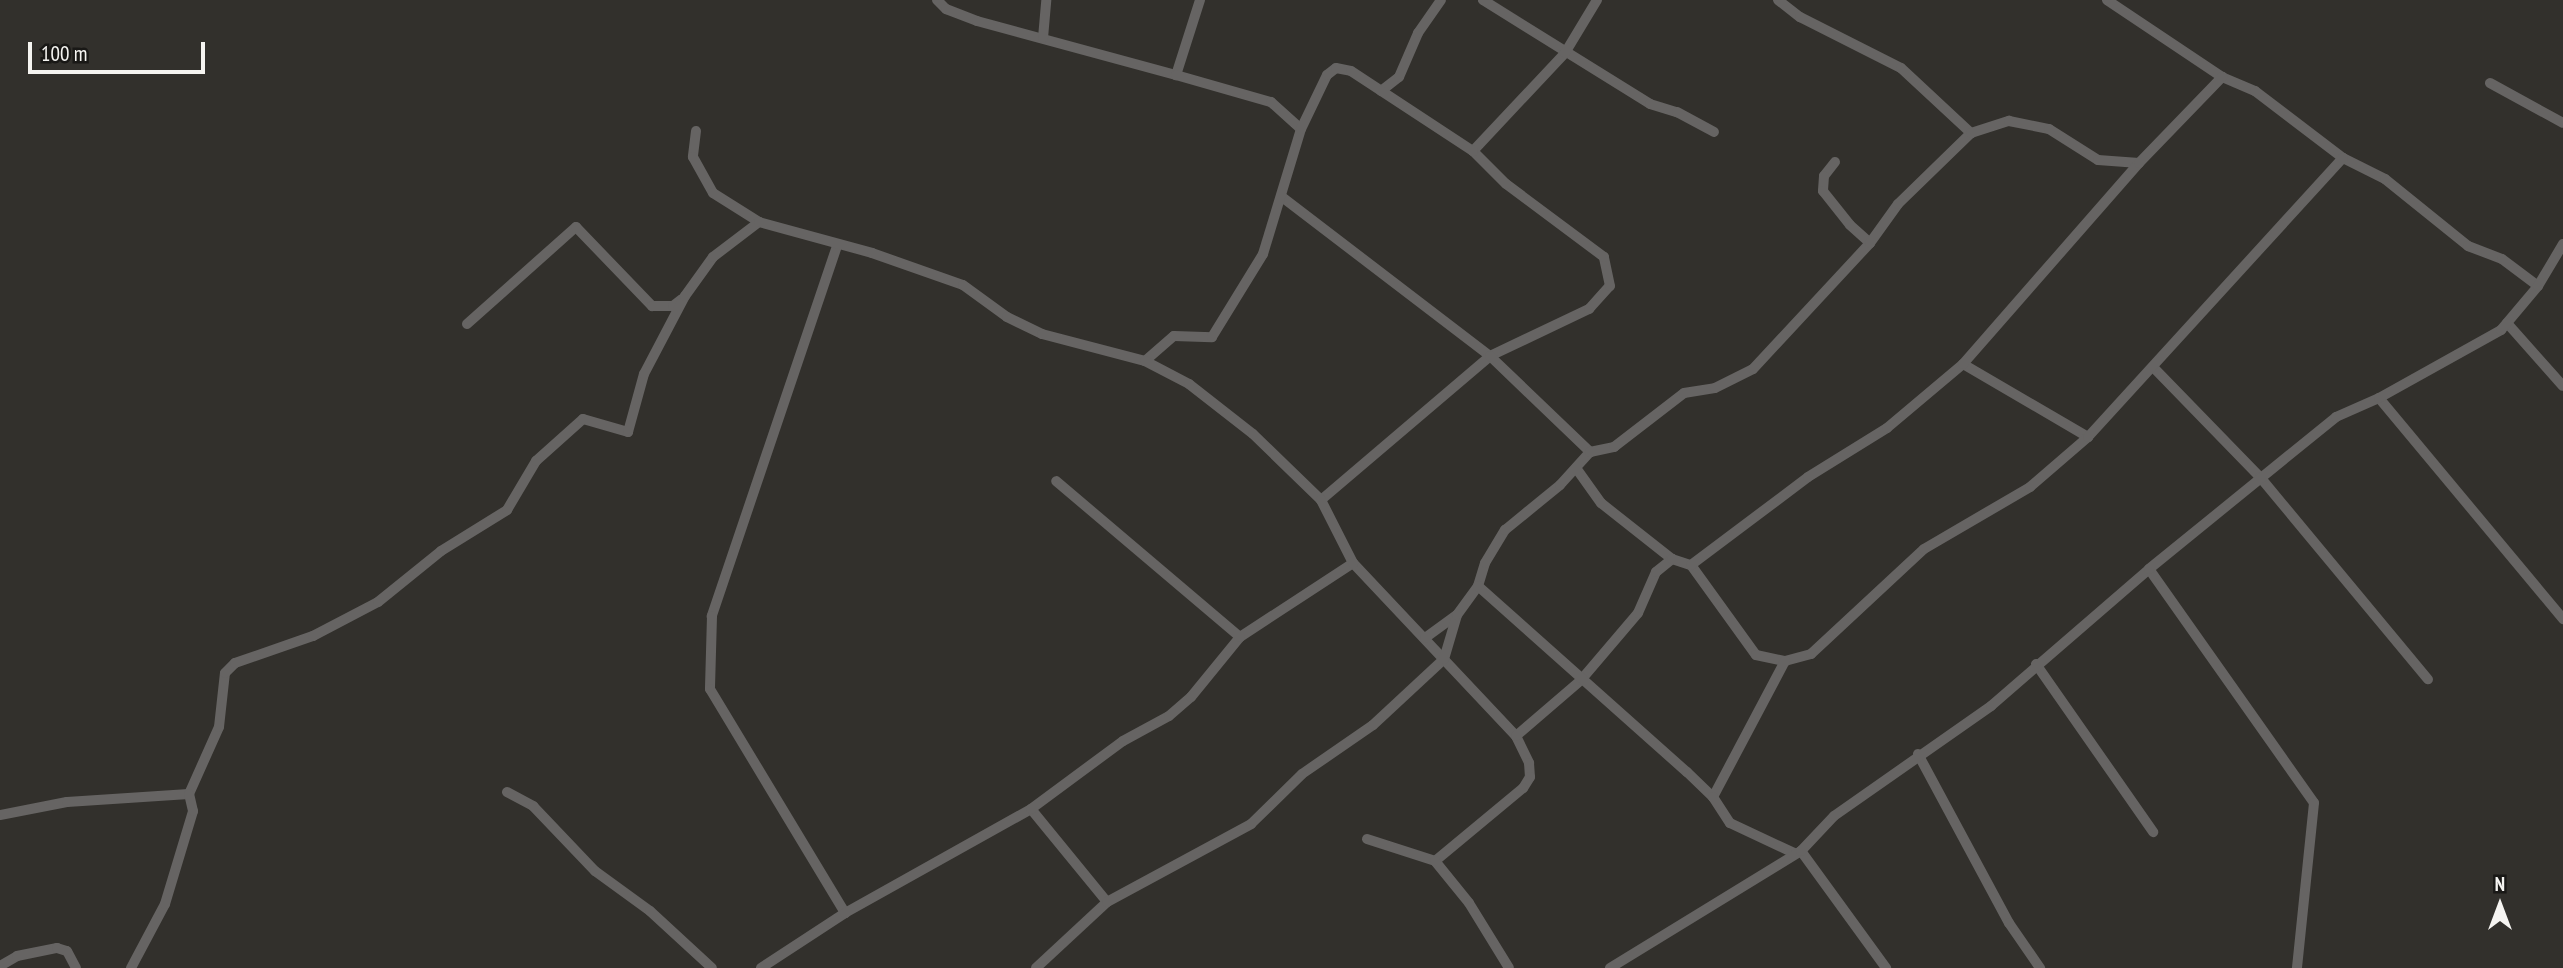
<!DOCTYPE html>
<html>
<head>
<meta charset="utf-8">
<style>
  body { margin:0 }
  #map { position:relative; width:2563px; height:968px; overflow:hidden; background:#32302c; font-family:"PT Sans Narrow",sans-serif }
  div>[style] { position:absolute }
  .minor>* { height:10px; margin:-5px; padding:0 5px; transform-origin:5px; border-radius:5px; background:#666463 }
  span { translate:-50% -50%; white-space:nowrap; text-align:center; line-height:1.15; -webkit-text-stroke:7px #191816; paint-order:stroke }
  .north { position:absolute; left:2465px; top:870px; width:70px; height:70px; -webkit-text-stroke:5px #191816; paint-order:stroke; rotate:0deg; font-size:19px; font-weight:700; line-height:28px; text-align:center; color:#f5f4f1 }
  .north::after { content:''; display:block; margin:auto; width:24px; height:32px; background:#f5f4f1; clip-path:polygon(50% 0,100% 100%,50% 72%,0 100%) }
  .scale { position:absolute; left:28px; top:42px; width:177px; height:32px; box-sizing:border-box; border:4px solid #f5f4f1; border-top:0; padding-left:9px; font-size:21px; line-height:24px; white-space:nowrap; color:#f5f4f1; -webkit-text-stroke:5px #191816; paint-order:stroke }
</style>
</head>
<body>
<div id="map">
  <div class="minor">
    <div style="left:937px;top:0;width:13px;rotate:45deg"></div>
    <div style="left:946px;top:9px;width:33px;rotate:21deg"></div>
    <div style="left:977px;top:21px;width:206px;rotate:15.2deg"></div>
    <div style="left:1200px;top:0;width:79px;rotate:107.7deg"></div>
    <div style="left:1176px;top:75px;width:99px;rotate:15.9deg"></div>
    <div style="left:1271px;top:102px;width:40px;rotate:42deg"></div>
    <div style="left:1483px;top:0;width:197px;rotate:31.9deg"></div>
    <div style="left:1650px;top:104px;width:28px;rotate:17deg"></div>
    <div style="left:1677px;top:112px;width:42px;rotate:28.4deg"></div>
    <div style="left:1778px;top:0;width:28px;rotate:38deg"></div>
    <div style="left:1800px;top:17px;width:113px;rotate:26.8deg"></div>
    <div style="left:1901px;top:68px;width:96px;rotate:42.9deg"></div>
    <div style="left:2107px;top:0;width:138px;rotate:33.8deg"></div>
    <div style="left:2222px;top:77px;width:36px;rotate:23deg"></div>
    <div style="left:2255px;top:91px;width:111px;rotate:37.3deg"></div>
    <div style="left:2343px;top:158px;width:47px;rotate:26.6deg"></div>
    <div style="left:2385px;top:179px;width:107px;rotate:38.9deg"></div>
    <div style="left:2468px;top:246px;width:36px;rotate:21deg"></div>
    <div style="left:2502px;top:259px;width:45px;rotate:36.9deg"></div>
    <div style="left:1043px;top:38px;width:38px;rotate:-85deg"></div>
    <div style="left:2490px;top:83px;width:83px;rotate:28.7deg"></div>
    <div style="left:1381px;top:91px;width:23px;rotate:-38deg"></div>
    <div style="left:1399px;top:77px;width:48px;rotate:-66.6deg"></div>
    <div style="left:1418px;top:33px;width:40px;rotate:-55.1deg"></div>
    <div style="left:696px;top:131px;width:26px;rotate:97deg"></div>
    <div style="left:693px;top:157px;width:41px;rotate:60.9deg"></div>
    <div style="left:713px;top:193px;width:54px;rotate:32.2deg"></div>
    <div style="left:1835px;top:162px;width:18px;rotate:128deg"></div>
    <div style="left:1824px;top:176px;width:15px;rotate:94deg"></div>
    <div style="left:1823px;top:191px;width:43px;rotate:51.5deg"></div>
    <div style="left:1850px;top:225px;width:27px;rotate:42deg"></div>
    <div style="left:1282px;top:197px;width:262px;rotate:37.4deg"></div>
    <div style="left:1490px;top:356px;width:110px;rotate:-25.4deg"></div>
    <div style="left:1589px;top:309px;width:31px;rotate:-48deg"></div>
    <div style="left:1610px;top:286px;width:30px;rotate:-102deg"></div>
    <div style="left:1604px;top:257px;width:122px;rotate:-143.3deg"></div>
    <div style="left:1506px;top:184px;width:47px;rotate:-135deg"></div>
    <div style="left:1473px;top:151px;width:134px;rotate:-46.8deg"></div>
    <div style="left:1565px;top:53px;width:62px;rotate:-58.9deg"></div>
    <div style="left:837px;top:246px;width:391px;rotate:108.7deg"></div>
    <div style="left:712px;top:616px;width:73px;rotate:91.6deg"></div>
    <div style="left:710px;top:689px;width:262px;rotate:58.9deg"></div>
    <div style="left:2507px;top:323px;width:84px;rotate:48.4deg"></div>
    <div style="left:467px;top:324px;width:146px;rotate:-41.7deg"></div>
    <div style="left:576px;top:227px;width:110px;rotate:46.1deg"></div>
    <div style="left:652px;top:306px;width:21px"></div>
    <div style="left:673px;top:306px;width:11px;rotate:-38deg"></div>
    <div style="left:1145px;top:361px;width:38px;rotate:-41deg"></div>
    <div style="left:1174px;top:336px;width:38px;rotate:2deg"></div>
    <div style="left:1212px;top:337px;width:97px;rotate:-58.4deg"></div>
    <div style="left:1263px;top:254px;width:131px;rotate:-73.1deg"></div>
    <div style="left:1301px;top:129px;width:60px;rotate:-64.3deg"></div>
    <div style="left:1327px;top:75px;width:11px;rotate:-38deg"></div>
    <div style="left:1336px;top:68px;width:15px;rotate:11deg"></div>
    <div style="left:1351px;top:71px;width:146px;rotate:33.3deg"></div>
    <div style="left:1963px;top:364px;width:145px;rotate:30.3deg"></div>
    <div style="left:2153px;top:367px;width:153px;rotate:45.8deg"></div>
    <div style="left:2260px;top:477px;width:263px;rotate:50.3deg"></div>
    <div style="left:2379px;top:398px;width:288px;rotate:50.2deg"></div>
    <div style="left:1576px;top:468px;width:43px;rotate:54.5deg"></div>
    <div style="left:1601px;top:503px;width:90px;rotate:38.3deg"></div>
    <div style="left:1321px;top:500px;width:222px;rotate:-40.4deg"></div>
    <div style="left:1490px;top:356px;width:139px;rotate:43.8deg"></div>
    <div style="left:1691px;top:565px;width:111px;rotate:54.2deg"></div>
    <div style="left:1756px;top:655px;width:30px;rotate:12deg"></div>
    <div style="left:1785px;top:661px;width:27px;rotate:-15deg"></div>
    <div style="left:1811px;top:654px;width:154px;rotate:-42.9deg"></div>
    <div style="left:1924px;top:549px;width:123px;rotate:-30.3deg"></div>
    <div style="left:2030px;top:487px;width:77px;rotate:-40.8deg"></div>
    <div style="left:2088px;top:437px;width:378px;rotate:-47.6deg"></div>
    <div style="left:2149px;top:569px;width:286px;rotate:54.8deg"></div>
    <div style="left:2314px;top:803px;width:166px;rotate:95.9deg"></div>
    <div style="left:1478px;top:586px;width:24px;rotate:-73deg"></div>
    <div style="left:1485px;top:563px;width:39px;rotate:-59deg"></div>
    <div style="left:1505px;top:530px;width:71px;rotate:-39.3deg"></div>
    <div style="left:1560px;top:485px;width:45px;rotate:-47.7deg"></div>
    <div style="left:1590px;top:452px;width:25px;rotate:-12deg"></div>
    <div style="left:1614px;top:447px;width:88px;rotate:-37.6deg"></div>
    <div style="left:1684px;top:393px;width:31px;rotate:-9deg"></div>
    <div style="left:1715px;top:388px;width:42px;rotate:-26.6deg"></div>
    <div style="left:1753px;top:369px;width:172px;rotate:-47.1deg"></div>
    <div style="left:1870px;top:243px;width:48px;rotate:-54.3deg"></div>
    <div style="left:1898px;top:204px;width:102px;rotate:-44.2deg"></div>
    <div style="left:1971px;top:133px;width:40px;rotate:-18deg"></div>
    <div style="left:2009px;top:121px;width:41px;rotate:11.3deg"></div>
    <div style="left:2049px;top:129px;width:58px;rotate:32.3deg"></div>
    <div style="left:2098px;top:160px;width:41px;rotate:4.2deg"></div>
    <div style="left:1240px;top:637px;width:135px;rotate:-33.2deg"></div>
    <div style="left:1353px;top:563px;width:238px;rotate:46.7deg"></div>
    <div style="left:1516px;top:736px;width:30px;rotate:64deg"></div>
    <div style="left:1529px;top:763px;width:14px;rotate:86deg"></div>
    <div style="left:1530px;top:777px;width:13px;rotate:122deg"></div>
    <div style="left:1523px;top:788px;width:114px;rotate:140.3deg"></div>
    <div style="left:1425px;top:638px;width:39px;rotate:-36deg"></div>
    <div style="left:2036px;top:664px;width:205px;rotate:55.1deg"></div>
    <div style="left:1516px;top:736px;width:86px;rotate:-40.7deg"></div>
    <div style="left:1581px;top:680px;width:88px;rotate:-49.6deg"></div>
    <div style="left:1638px;top:613px;width:45px;rotate:-66.3deg"></div>
    <div style="left:1656px;top:572px;width:21px;rotate:-39deg"></div>
    <div style="left:1672px;top:559px;width:20px;rotate:18deg"></div>
    <div style="left:1691px;top:565px;width:146px;rotate:-36.9deg"></div>
    <div style="left:1808px;top:477px;width:93px;rotate:-31.8deg"></div>
    <div style="left:1887px;top:428px;width:99px;rotate:-40.1deg"></div>
    <div style="left:1963px;top:364px;width:267px;rotate:-48.8deg"></div>
    <div style="left:2139px;top:163px;width:120px;rotate:-46deg"></div>
    <div style="left:1918px;top:754px;width:192px;rotate:61.7deg"></div>
    <div style="left:2009px;top:923px;width:55px;rotate:55.4deg"></div>
    <div style="left:507px;top:792px;width:30px;rotate:28deg"></div>
    <div style="left:533px;top:806px;width:90px;rotate:46.4deg"></div>
    <div style="left:595px;top:871px;width:68px;rotate:36deg"></div>
    <div style="left:650px;top:911px;width:84px;rotate:42.6deg"></div>
    <div style="left:1713px;top:797px;width:154px;rotate:-62.1deg"></div>
    <div style="left:1031px;top:809px;width:120px;rotate:50.7deg"></div>
    <div style="left:0;top:815px;width:68px;rotate:-11deg"></div>
    <div style="left:67px;top:802px;width:122px;rotate:-3.8deg"></div>
    <div style="left:189px;top:794px;width:73px;rotate:-65.9deg"></div>
    <div style="left:219px;top:727px;width:54px;rotate:-83.7deg"></div>
    <div style="left:225px;top:673px;width:14px;rotate:-45deg"></div>
    <div style="left:235px;top:663px;width:83px;rotate:-19.1deg"></div>
    <div style="left:313px;top:636px;width:73px;rotate:-27.6deg"></div>
    <div style="left:378px;top:602px;width:81px;rotate:-39deg"></div>
    <div style="left:441px;top:551px;width:78px;rotate:-31.8deg"></div>
    <div style="left:507px;top:510px;width:57px;rotate:-59.4deg"></div>
    <div style="left:536px;top:461px;width:63px;rotate:-41.8deg"></div>
    <div style="left:583px;top:419px;width:47px;rotate:16.1deg"></div>
    <div style="left:628px;top:432px;width:60px;rotate:-74.6deg"></div>
    <div style="left:644px;top:374px;width:88px;rotate:-62.3deg"></div>
    <div style="left:685px;top:296px;width:48px;rotate:-54.3deg"></div>
    <div style="left:713px;top:257px;width:58px;rotate:-37.3deg"></div>
    <div style="left:759px;top:222px;width:117px;rotate:15.3deg"></div>
    <div style="left:872px;top:253px;width:96px;rotate:19.4deg"></div>
    <div style="left:963px;top:285px;width:54px;rotate:36deg"></div>
    <div style="left:1007px;top:317px;width:39px;rotate:26deg"></div>
    <div style="left:1042px;top:334px;width:106px;rotate:14.7deg"></div>
    <div style="left:1145px;top:361px;width:50px;rotate:27.6deg"></div>
    <div style="left:1189px;top:384px;width:81px;rotate:38deg"></div>
    <div style="left:1253px;top:434px;width:95px;rotate:44.1deg"></div>
    <div style="left:1321px;top:500px;width:71px;rotate:63.1deg"></div>
    <div style="left:1367px;top:839px;width:71px;rotate:17.9deg"></div>
    <div style="left:1435px;top:861px;width:54px;rotate:51deg"></div>
    <div style="left:1469px;top:903px;width:76px;rotate:58.4deg"></div>
    <div style="left:1801px;top:851px;width:145px;rotate:54deg"></div>
    <div style="left:0;top:966px;width:20px;rotate:-30deg"></div>
    <div style="left:17px;top:956px;width:41px;rotate:-11.3deg"></div>
    <div style="left:57px;top:948px;width:10px;rotate:17deg"></div>
    <div style="left:67px;top:951px;width:19px;rotate:62deg"></div>
    <div style="left:131px;top:968px;width:72px;rotate:-62deg"></div>
    <div style="left:165px;top:904px;width:97px;rotate:-73.2deg"></div>
    <div style="left:193px;top:811px;width:17px;rotate:-103deg"></div>
    <div style="left:761px;top:968px;width:100px;rotate:-33.2deg"></div>
    <div style="left:845px;top:913px;width:213px;rotate:-29.2deg"></div>
    <div style="left:1031px;top:809px;width:114px;rotate:-36.5deg"></div>
    <div style="left:1123px;top:741px;width:52px;rotate:-28.5deg"></div>
    <div style="left:1169px;top:716px;width:29px;rotate:-41deg"></div>
    <div style="left:1191px;top:697px;width:77px;rotate:-50.8deg"></div>
    <div style="left:1240px;top:637px;width:241px;rotate:-139.7deg"></div>
    <div style="left:1036px;top:968px;width:97px;rotate:-42.9deg"></div>
    <div style="left:1107px;top:902px;width:164px;rotate:-28.4deg"></div>
    <div style="left:1251px;top:824px;width:71px;rotate:-44.4deg"></div>
    <div style="left:1302px;top:774px;width:86px;rotate:-34.6deg"></div>
    <div style="left:1373px;top:725px;width:97px;rotate:-42.9deg"></div>
    <div style="left:1444px;top:659px;width:46px;rotate:-73.5deg"></div>
    <div style="left:1457px;top:615px;width:36px;rotate:-54deg"></div>
    <div style="left:1478px;top:586px;width:280px;rotate:41.7deg"></div>
    <div style="left:1687px;top:772px;width:36px;rotate:44deg"></div>
    <div style="left:1713px;top:797px;width:31px;rotate:57deg"></div>
    <div style="left:1730px;top:823px;width:71px;rotate:25.1deg"></div>
    <div style="left:1610px;top:968px;width:224px;rotate:-31.5deg"></div>
    <div style="left:1801px;top:851px;width:48px;rotate:-46.7deg"></div>
    <div style="left:1834px;top:816px;width:192px;rotate:-35deg"></div>
    <div style="left:1991px;top:706px;width:209px;rotate:-40.9deg"></div>
    <div style="left:2149px;top:569px;width:241px;rotate:-39.1deg"></div>
    <div style="left:2336px;top:417px;width:47px;rotate:-23.8deg"></div>
    <div style="left:2379px;top:398px;width:140px;rotate:-29.1deg"></div>
    <div style="left:2501px;top:330px;width:57px;rotate:-49.9deg"></div>
    <div style="left:2538px;top:286px;width:49px;rotate:-59.2deg"></div>
  </div>
  <div class="north">N</div>
  <div class="scale">100 m</div>
</div>
</body>
</html>
